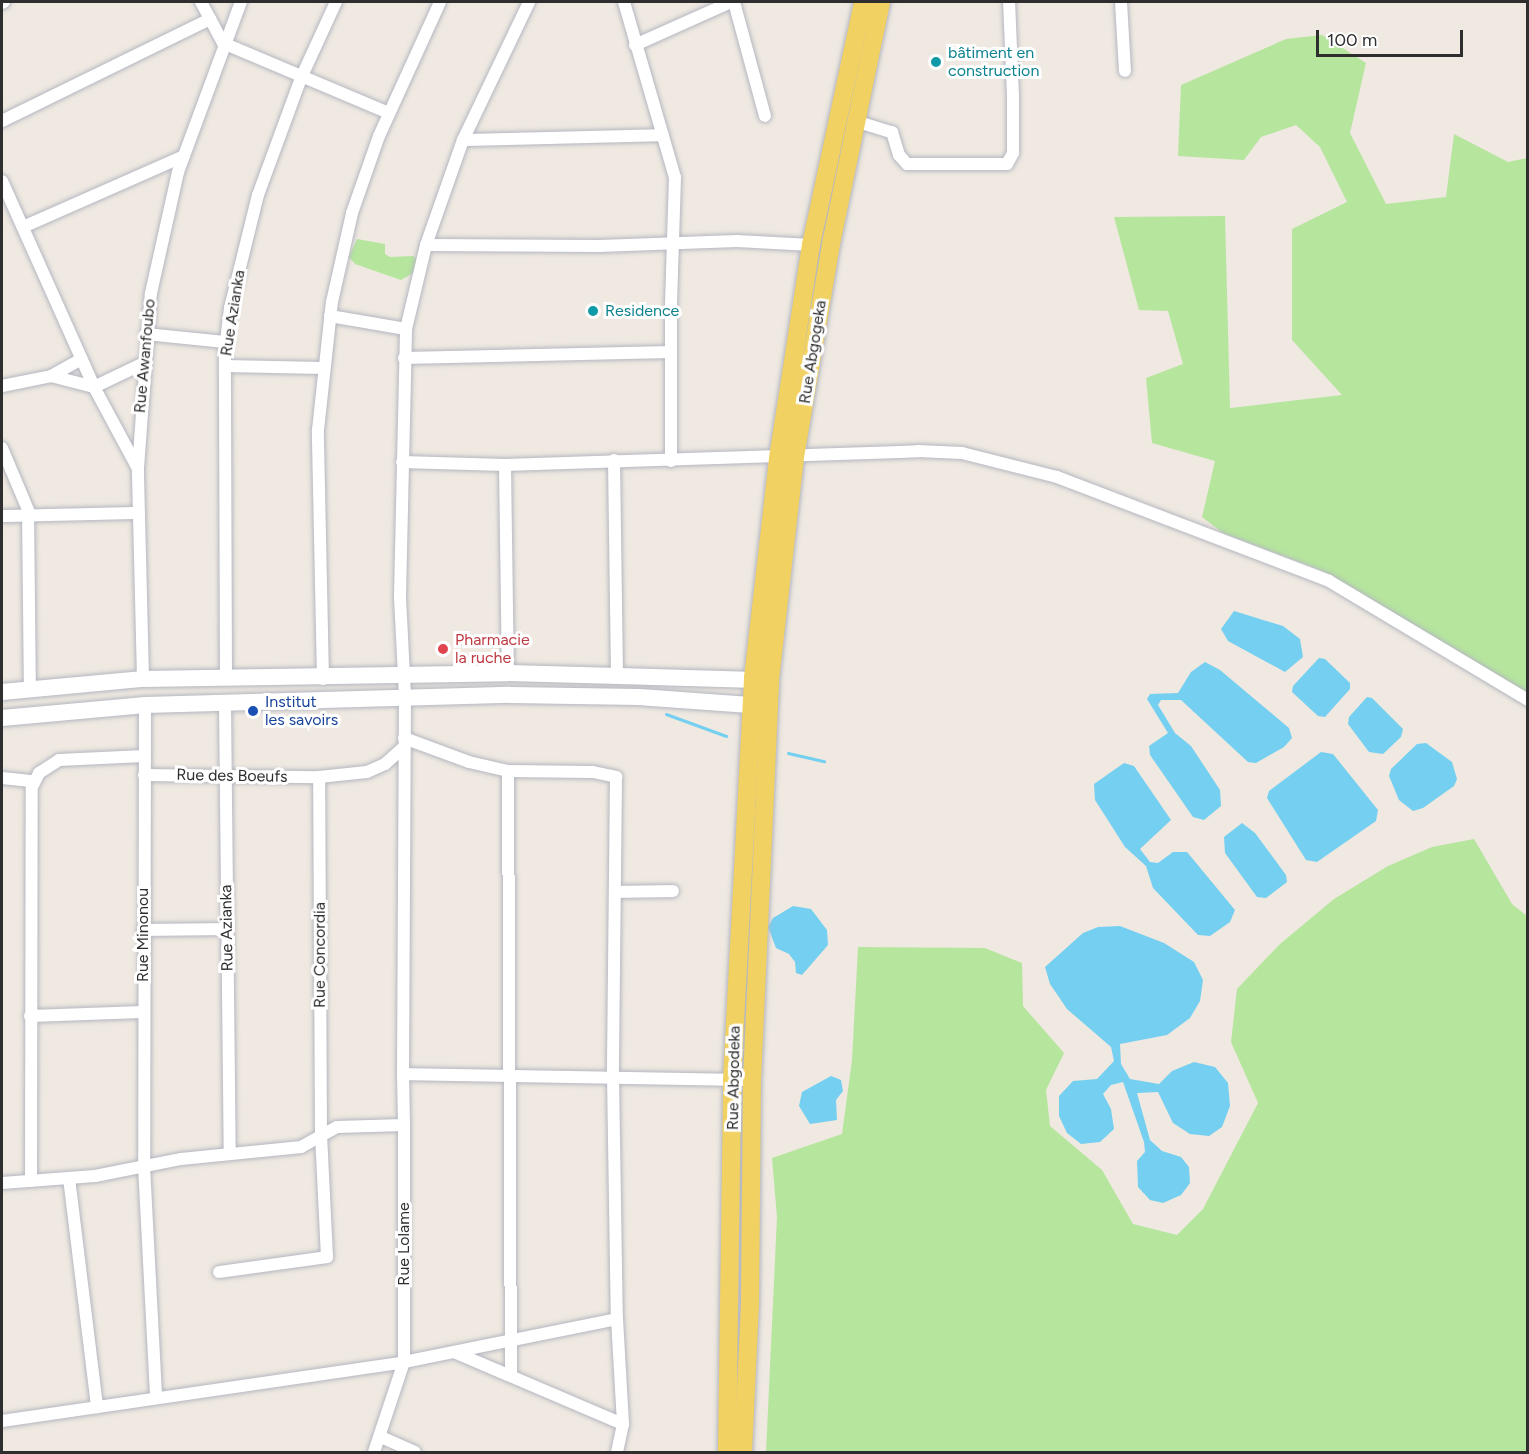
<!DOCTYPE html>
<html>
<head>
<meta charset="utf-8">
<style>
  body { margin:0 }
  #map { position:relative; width:1529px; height:1454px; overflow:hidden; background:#efe9e1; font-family:Figtree,sans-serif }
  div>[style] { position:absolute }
  .green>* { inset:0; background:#b6e59e }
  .water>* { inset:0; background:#75cff0 }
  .stream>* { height:3px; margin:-1.5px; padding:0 1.5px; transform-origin:1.5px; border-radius:1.5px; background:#75cff0 }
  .roads { filter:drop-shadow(0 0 2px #b4b7c1) drop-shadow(0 0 2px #b4b7c1) }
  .street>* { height:12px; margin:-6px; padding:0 6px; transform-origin:6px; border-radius:6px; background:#fff }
  .secondary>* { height:16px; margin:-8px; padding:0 8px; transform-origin:8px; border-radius:8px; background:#fff }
  .primary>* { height:18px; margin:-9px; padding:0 9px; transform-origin:9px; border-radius:9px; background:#f2d163 }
  .dots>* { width:16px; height:16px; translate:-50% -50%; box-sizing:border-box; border:3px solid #fff; border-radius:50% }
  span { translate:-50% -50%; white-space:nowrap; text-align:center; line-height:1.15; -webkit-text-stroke:6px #fff; paint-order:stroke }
  .culture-label { font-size:16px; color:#0d838f }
  .left { translate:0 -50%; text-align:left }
  .street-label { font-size:16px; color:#2e2e2e }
  .health-label { font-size:16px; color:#be3a42 }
  .transit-label { font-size:16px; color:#164399 }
  .frame { position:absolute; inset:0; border:3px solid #2e2e2e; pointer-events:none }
  .scale { position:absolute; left:1316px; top:30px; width:147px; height:27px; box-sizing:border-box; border:3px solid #2e2e2e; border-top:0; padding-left:8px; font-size:18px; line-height:21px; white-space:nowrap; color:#2e2e2e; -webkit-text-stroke:4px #fff; paint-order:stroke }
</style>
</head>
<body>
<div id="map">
  <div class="green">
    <div style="clip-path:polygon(1322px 35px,1366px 63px,1350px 133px,1386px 204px,1446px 197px,1454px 134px,1508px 162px,1527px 158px,1527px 693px,1323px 571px,1223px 533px,1202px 517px,1215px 461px,1152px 443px,1146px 378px,1183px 364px,1168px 311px,1139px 310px,1114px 217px,1225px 216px,1230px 408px,1342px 395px,1292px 340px,1292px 229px,1347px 202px,1320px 147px,1296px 125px,1261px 137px,1244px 160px,1178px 156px,1181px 85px,1286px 39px)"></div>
    <div style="clip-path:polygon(357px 239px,385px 244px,385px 254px,390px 257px,413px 256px,418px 261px,418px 270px,401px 280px,355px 264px,349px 257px)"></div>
    <div style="clip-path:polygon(1474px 839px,1512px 904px,1527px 916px,1527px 1452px,766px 1452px,777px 1217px,772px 1158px,842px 1134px,852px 1060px,858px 947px,985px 948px,1022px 963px,1023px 1006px,1064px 1053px,1046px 1090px,1050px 1126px,1102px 1170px,1133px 1224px,1177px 1235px,1203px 1209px,1258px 1103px,1231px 1042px,1237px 989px,1280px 944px,1334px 899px,1388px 866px,1432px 847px)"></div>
  </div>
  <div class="water">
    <div style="clip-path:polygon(1234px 611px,1283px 626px,1300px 639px,1303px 657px,1285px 672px,1228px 641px,1221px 629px)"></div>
    <div style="clip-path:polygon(1319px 658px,1325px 659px,1350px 683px,1350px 689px,1325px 717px,1318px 716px,1292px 692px,1293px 686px)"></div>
    <div style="clip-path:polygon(1205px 662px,1220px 670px,1289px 728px,1292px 738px,1284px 747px,1256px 763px,1248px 762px,1181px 700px,1161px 700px,1158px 705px,1175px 733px,1191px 746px,1220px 790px,1221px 806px,1204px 820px,1193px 817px,1150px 755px,1149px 746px,1168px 733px,1147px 699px,1150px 694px,1178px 693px,1191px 672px)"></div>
    <div style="clip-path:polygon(1367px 697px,1372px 698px,1403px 729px,1401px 737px,1383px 754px,1369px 752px,1348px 724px,1349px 717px)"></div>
    <div style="clip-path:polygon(1426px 743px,1452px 762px,1457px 779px,1454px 786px,1423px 808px,1413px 811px,1399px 800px,1389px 776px,1391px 769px,1417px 744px)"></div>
    <div style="clip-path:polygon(1321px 752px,1333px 754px,1378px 810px,1376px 821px,1317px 862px,1306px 860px,1267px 798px,1269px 791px)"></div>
    <div style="clip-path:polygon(1124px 763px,1134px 766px,1171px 820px,1140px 849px,1150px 862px,1158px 863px,1173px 852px,1187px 852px,1235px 910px,1230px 922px,1210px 936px,1198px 935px,1153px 888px,1146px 866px,1125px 847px,1095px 800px,1094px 784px)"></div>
    <div style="clip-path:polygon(1242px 823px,1255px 833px,1286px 875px,1287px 882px,1266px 898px,1257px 897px,1225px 853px,1224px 837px)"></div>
    <div style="clip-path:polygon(793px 906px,811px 909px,827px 930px,828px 945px,802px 975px,796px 973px,795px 962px,789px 954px,776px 948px,768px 927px,773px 918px)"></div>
    <div style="clip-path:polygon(1120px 926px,1164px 943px,1194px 962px,1203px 980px,1200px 1001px,1190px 1018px,1167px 1035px,1120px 1044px,1121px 1064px,1130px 1079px,1159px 1084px,1172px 1071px,1194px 1062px,1215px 1067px,1228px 1083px,1230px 1106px,1222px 1127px,1209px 1136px,1190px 1134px,1173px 1123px,1158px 1092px,1137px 1093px,1150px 1140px,1162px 1151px,1181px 1157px,1189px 1167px,1190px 1183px,1181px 1195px,1163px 1203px,1150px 1200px,1138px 1187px,1137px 1161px,1145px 1152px,1144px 1142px,1123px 1082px,1111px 1085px,1103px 1094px,1111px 1109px,1114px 1129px,1100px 1142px,1081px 1144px,1067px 1133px,1059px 1116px,1059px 1096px,1073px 1081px,1097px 1079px,1114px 1061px,1111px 1047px,1067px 1009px,1050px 984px,1045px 967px,1083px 933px,1098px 927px)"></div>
    <div style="clip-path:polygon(831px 1076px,841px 1080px,843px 1091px,836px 1100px,837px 1120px,810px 1124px,799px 1106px,802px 1092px)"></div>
  </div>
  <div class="stream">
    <div style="left:666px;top:714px;width:64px;rotate:20.1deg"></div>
    <div style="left:788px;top:753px;width:37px;rotate:13deg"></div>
  </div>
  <div class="roads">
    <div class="street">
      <div style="left:201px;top:2px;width:47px;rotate:61.8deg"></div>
      <div style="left:223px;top:43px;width:180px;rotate:22.9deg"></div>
      <div style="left:624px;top:2px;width:182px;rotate:73.8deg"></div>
      <div style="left:675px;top:177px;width:128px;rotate:91.8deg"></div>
      <div style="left:671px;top:305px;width:156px;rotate:90deg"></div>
      <div style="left:734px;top:2px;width:118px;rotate:74.8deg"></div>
      <div style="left:1121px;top:2px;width:69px;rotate:86.7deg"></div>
      <div style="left:2px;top:3px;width:2px;rotate:-27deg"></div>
      <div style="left:635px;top:45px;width:105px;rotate:-24.1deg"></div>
      <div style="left:2px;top:121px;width:232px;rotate:-26.1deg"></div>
      <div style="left:855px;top:121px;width:39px;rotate:17deg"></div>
      <div style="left:892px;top:132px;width:24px;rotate:73deg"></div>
      <div style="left:899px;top:155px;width:12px;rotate:48deg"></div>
      <div style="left:907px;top:164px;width:100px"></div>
      <div style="left:1007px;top:164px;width:13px;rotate:-61deg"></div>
      <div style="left:1013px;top:153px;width:57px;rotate:-90deg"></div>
      <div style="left:1013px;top:96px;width:94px;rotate:-92.4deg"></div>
      <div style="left:463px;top:140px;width:200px;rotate:-1.4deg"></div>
      <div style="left:2px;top:181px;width:226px;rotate:65.9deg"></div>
      <div style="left:94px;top:387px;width:91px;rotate:61.7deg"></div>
      <div style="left:23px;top:227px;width:176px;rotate:-23.8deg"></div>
      <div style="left:426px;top:245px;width:173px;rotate:0.3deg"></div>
      <div style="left:599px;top:246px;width:138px;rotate:-2.1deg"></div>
      <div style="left:737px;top:241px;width:74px;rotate:3.1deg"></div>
      <div style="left:330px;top:316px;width:77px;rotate:9.7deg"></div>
      <div style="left:146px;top:334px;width:79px;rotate:5.8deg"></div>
      <div style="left:404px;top:358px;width:266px;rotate:-1.3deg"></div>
      <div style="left:225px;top:366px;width:98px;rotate:1.2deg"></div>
      <div style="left:51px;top:376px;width:35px;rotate:-29deg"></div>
      <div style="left:2px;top:386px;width:50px;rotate:-11.5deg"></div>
      <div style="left:51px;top:376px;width:44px;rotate:14.3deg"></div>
      <div style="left:94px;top:387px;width:55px;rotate:-25.6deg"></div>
      <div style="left:2px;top:448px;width:67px;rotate:67.2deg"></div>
      <div style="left:28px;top:510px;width:178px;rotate:89.4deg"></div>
      <div style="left:614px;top:460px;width:215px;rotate:89.2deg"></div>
      <div style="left:402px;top:462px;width:103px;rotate:1.7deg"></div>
      <div style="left:505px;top:465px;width:413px;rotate:-1.9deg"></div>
      <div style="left:918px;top:451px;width:44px;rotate:2.6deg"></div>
      <div style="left:962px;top:453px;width:98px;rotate:14.2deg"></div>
      <div style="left:1057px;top:477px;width:291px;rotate:20.9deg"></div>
      <div style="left:1329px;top:581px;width:232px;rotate:30.9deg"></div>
      <div style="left:505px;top:465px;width:208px;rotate:89.2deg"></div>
      <div style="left:2px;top:516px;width:137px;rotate:-1.3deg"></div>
      <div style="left:143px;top:679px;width:211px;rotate:-91.4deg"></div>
      <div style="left:138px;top:468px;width:175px;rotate:-85.8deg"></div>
      <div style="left:151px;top:293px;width:124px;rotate:-77.4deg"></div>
      <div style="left:178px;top:172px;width:181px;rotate:-69.7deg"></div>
      <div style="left:226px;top:679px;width:329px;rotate:-90.2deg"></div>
      <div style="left:225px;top:350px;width:42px;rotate:-83.2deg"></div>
      <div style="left:230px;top:308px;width:116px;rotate:-76.1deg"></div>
      <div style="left:258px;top:195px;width:125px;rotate:-69.8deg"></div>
      <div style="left:301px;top:78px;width:84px;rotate:-65.3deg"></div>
      <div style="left:323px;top:679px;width:249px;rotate:-91.2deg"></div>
      <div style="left:318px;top:430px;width:129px;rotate:-83.8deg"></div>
      <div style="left:332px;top:302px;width:91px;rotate:-77.3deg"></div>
      <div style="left:352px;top:213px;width:82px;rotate:-70.7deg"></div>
      <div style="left:379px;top:136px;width:147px;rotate:-65.5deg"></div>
      <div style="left:225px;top:703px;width:450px;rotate:89.4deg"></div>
      <div style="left:145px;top:705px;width:461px;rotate:90.1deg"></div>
      <div style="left:144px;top:1166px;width:232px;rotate:87deg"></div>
      <div style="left:404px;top:738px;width:69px;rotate:20.3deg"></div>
      <div style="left:469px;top:762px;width:40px;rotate:13deg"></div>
      <div style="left:508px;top:771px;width:85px;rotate:0.7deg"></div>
      <div style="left:593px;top:772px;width:24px;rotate:12deg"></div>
      <div style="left:616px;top:777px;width:299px;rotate:90.6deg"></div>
      <div style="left:613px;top:1076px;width:243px;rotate:89.1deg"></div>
      <div style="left:617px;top:1319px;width:105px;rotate:86.7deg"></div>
      <div style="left:623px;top:1424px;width:29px;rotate:102deg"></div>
      <div style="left:508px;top:771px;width:605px;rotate:89.72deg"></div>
      <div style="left:144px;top:775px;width:175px;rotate:0.7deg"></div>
      <div style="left:319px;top:777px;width:48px;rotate:-5.9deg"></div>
      <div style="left:367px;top:772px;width:20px;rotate:-24deg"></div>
      <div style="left:385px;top:764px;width:24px;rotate:-42deg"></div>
      <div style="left:2px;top:778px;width:31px;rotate:6deg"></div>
      <div style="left:615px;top:892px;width:58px;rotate:-1deg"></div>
      <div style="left:143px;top:930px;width:84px;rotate:-0.7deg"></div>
      <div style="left:30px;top:1016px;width:113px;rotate:-2deg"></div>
      <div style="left:403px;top:1074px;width:378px;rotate:-89.7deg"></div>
      <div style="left:405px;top:696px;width:100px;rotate:-92.9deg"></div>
      <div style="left:400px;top:596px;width:267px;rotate:-88.7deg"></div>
      <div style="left:406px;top:329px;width:86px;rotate:-76.6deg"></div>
      <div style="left:426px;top:245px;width:111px;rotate:-70.6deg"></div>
      <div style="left:463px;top:140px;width:153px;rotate:-64.4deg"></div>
      <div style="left:69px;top:1178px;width:231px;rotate:83deg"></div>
      <div style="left:31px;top:1181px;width:394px;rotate:-89.9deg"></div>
      <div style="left:32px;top:787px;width:16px;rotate:-63deg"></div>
      <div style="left:39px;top:773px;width:24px;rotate:-33deg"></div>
      <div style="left:59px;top:760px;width:85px;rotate:-2.7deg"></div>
      <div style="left:2px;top:1183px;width:93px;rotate:-4.3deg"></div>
      <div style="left:95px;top:1176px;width:88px;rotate:-11.2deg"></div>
      <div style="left:181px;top:1159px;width:121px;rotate:-5.7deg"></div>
      <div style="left:301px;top:1147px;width:41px;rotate:-29.1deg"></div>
      <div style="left:337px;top:1127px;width:67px;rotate:-1.7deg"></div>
      <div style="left:404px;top:1125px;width:51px;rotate:-91.1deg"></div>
      <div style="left:403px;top:1074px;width:349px;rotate:1deg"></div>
      <div style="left:219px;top:1272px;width:109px;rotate:-7.9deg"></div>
      <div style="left:327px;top:1257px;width:123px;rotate:-92.8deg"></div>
      <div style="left:321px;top:1134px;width:357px;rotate:-90.3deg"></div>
      <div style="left:454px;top:1352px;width:184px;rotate:23.1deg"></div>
      <div style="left:2px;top:1421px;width:406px;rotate:-8.3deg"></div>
      <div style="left:404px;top:1362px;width:217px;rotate:-11.4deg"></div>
      <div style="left:381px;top:1437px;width:37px;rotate:24deg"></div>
      <div style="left:374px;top:1452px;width:95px;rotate:-71.6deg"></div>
      <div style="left:404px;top:1362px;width:237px;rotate:-90deg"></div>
    </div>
    <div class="secondary">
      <div style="left:2px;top:692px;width:142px;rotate:-5.3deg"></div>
      <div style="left:143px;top:679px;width:365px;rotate:-0.9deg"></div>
      <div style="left:508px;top:673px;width:257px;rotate:1.6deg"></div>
      <div style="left:2px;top:718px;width:144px;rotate:-5.2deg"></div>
      <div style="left:145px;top:705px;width:365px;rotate:-1.6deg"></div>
      <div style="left:510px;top:695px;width:129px;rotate:0.9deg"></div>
      <div style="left:639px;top:697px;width:125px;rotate:4.1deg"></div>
    </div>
    <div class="primary">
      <div style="left:727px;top:1452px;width:372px;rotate:-89.2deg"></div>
      <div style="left:732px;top:1080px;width:403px;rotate:-87deg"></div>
      <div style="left:753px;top:678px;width:221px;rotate:-83.5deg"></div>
      <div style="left:778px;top:458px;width:216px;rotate:-81.2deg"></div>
      <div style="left:811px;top:245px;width:249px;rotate:-77.9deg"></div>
      <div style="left:743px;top:1452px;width:147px;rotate:-87.3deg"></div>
      <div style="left:750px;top:1305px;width:225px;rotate:-89.5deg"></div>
      <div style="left:752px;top:1080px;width:400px;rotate:-87.4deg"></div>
      <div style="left:770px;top:680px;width:224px;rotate:-83.6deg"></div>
      <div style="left:795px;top:457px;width:221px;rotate:-80.4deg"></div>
      <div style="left:832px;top:239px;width:242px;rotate:-78.3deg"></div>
    </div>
  </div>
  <div class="dots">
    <div style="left:936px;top:62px;background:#0f9aa8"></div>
    <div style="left:593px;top:311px;background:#0f9aa8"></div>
    <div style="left:443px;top:649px;background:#e0444e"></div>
    <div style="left:253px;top:711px;background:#1a4fb4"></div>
  </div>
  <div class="culture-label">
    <span class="left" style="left:948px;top:62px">bâtiment en<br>construction</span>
    <span class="left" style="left:605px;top:311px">Residence</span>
  </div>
  <div class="street-label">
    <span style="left:233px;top:313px;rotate:-81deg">Rue Azianka</span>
    <span style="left:813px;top:352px;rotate:-81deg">Rue Abgogeka</span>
    <span style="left:145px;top:356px;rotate:-85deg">Rue Awanfoubo</span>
    <span style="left:232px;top:776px;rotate:1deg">Rue des Boeufs</span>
    <span style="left:227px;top:928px;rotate:-91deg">Rue Azianka</span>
    <span style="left:143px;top:935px;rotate:-90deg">Rue Minonou</span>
    <span style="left:320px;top:955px;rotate:-90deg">Rue Concordia</span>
    <span style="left:734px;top:1078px;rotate:-89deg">Rue Abgodeka</span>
    <span style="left:404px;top:1244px;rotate:-90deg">Rue Lolame</span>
  </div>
  <div class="health-label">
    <span class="left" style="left:455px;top:649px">Pharmacie<br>la ruche</span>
  </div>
  <div class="transit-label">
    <span class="left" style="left:265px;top:711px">Institut<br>les savoirs</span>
  </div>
  <div class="frame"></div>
  <div class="scale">100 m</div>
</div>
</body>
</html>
